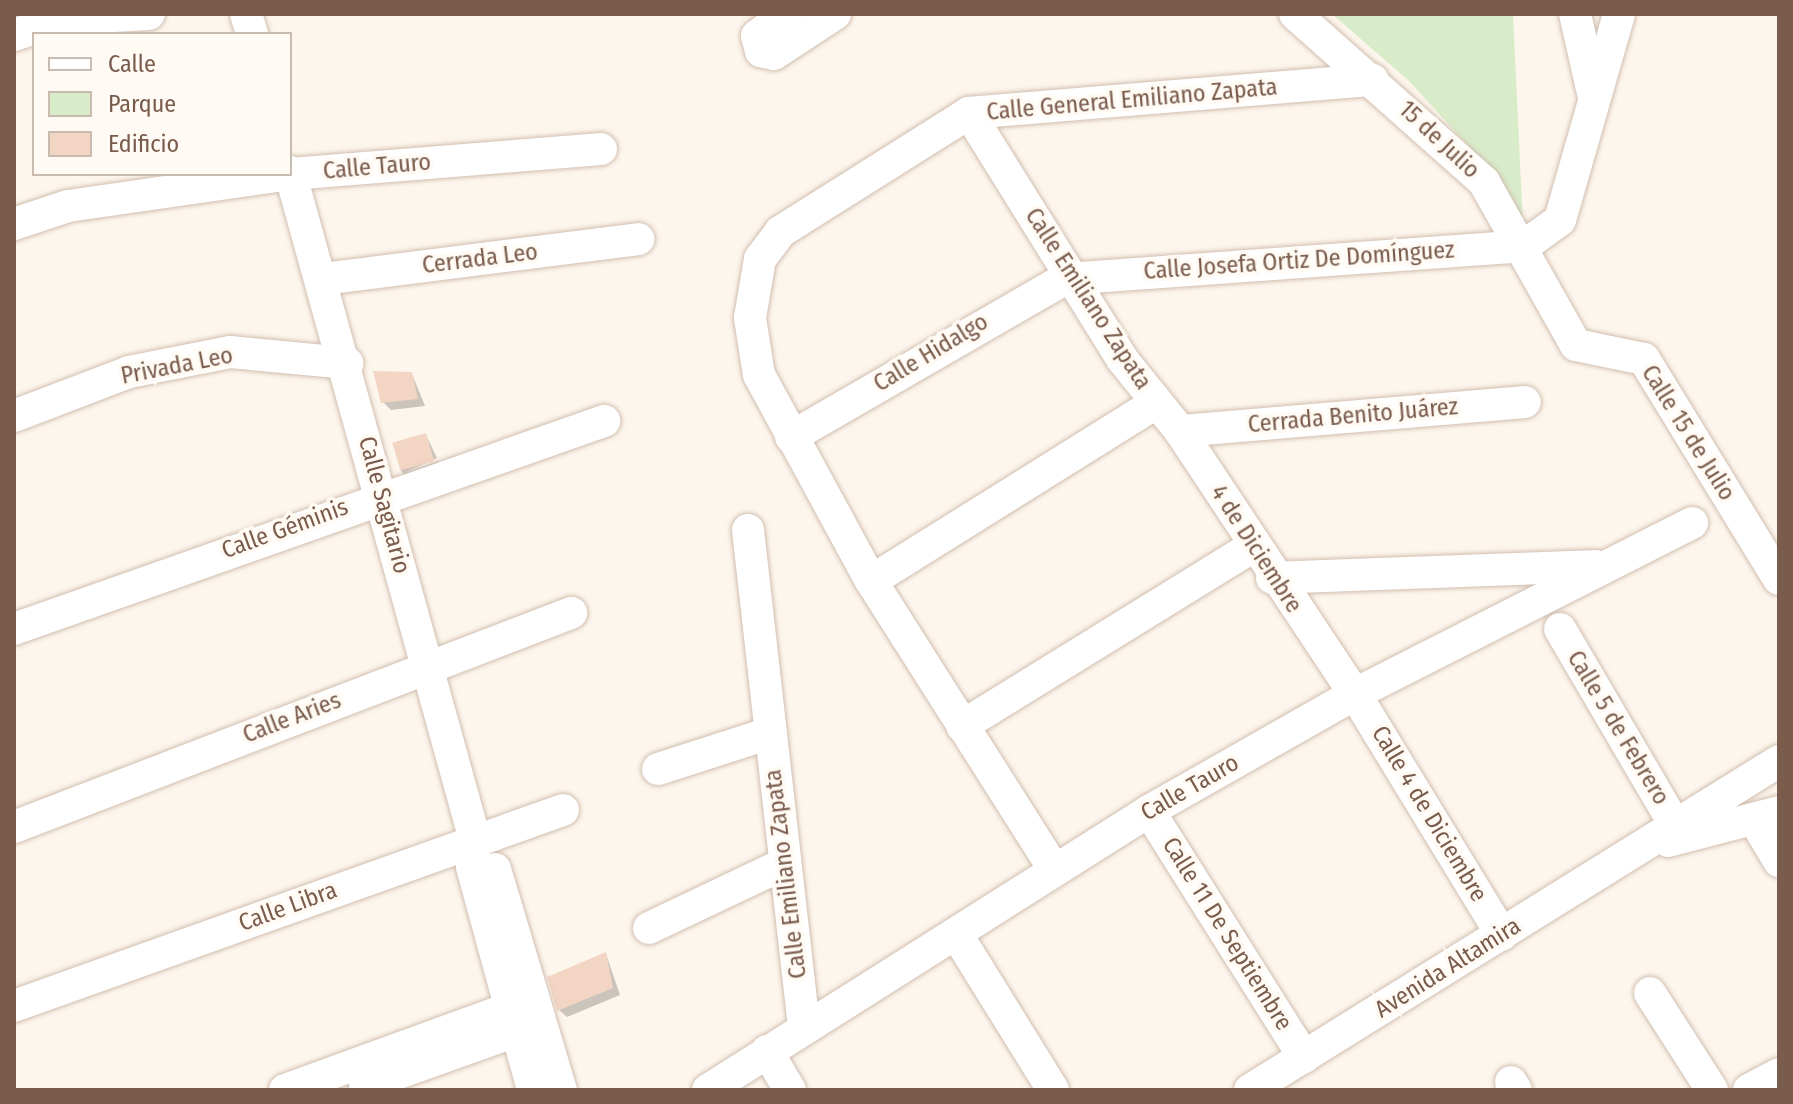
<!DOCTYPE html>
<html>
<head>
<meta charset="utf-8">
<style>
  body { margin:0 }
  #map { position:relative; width:1793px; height:1104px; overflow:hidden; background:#fdf6ec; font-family:"Fira Sans Condensed",sans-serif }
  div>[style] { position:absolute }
  .green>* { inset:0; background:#d8ecc9 }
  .shadow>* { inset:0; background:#0003 }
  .building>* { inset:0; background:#f3d5c3; transform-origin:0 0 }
  .roads { filter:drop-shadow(0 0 2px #d1beb0) drop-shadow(0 0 2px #d1beb0) }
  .minor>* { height:32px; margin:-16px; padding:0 16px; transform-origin:16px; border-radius:16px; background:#fff }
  span { translate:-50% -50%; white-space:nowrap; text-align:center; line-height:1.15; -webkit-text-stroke:7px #fffaf3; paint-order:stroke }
  .street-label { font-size:24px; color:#7a5c4d }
  .frame { position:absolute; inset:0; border:16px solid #7a5c4d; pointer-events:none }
  .legend { position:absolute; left:32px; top:32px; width:260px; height:144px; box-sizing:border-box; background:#fffaf3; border:2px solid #cabbb1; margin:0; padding:10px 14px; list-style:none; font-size:24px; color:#7a5c4d }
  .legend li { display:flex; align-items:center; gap:16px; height:40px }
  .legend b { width:40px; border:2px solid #cabbb1 }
</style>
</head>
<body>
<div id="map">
  <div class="green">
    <div style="clip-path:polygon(1332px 14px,1513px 14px,1523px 226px,1485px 164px,1409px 81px)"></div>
  </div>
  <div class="shadow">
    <div style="clip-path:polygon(412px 374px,425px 406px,391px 410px,383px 402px)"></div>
    <div style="clip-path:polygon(426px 435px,437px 458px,404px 473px,439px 461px,441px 468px,409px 479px,401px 471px)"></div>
    <div style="clip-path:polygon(606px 954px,620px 995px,567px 1017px,559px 1010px)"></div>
  </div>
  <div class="building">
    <div style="clip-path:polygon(373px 371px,412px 372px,418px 399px,381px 403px)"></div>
    <div style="left:426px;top:433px;width:29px;height:35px;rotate:74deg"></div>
    <div style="clip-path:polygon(606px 952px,613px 988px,557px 1011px,547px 977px)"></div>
  </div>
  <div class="roads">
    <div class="minor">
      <div style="left:246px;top:14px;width:21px;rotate:73deg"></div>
      <div style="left:786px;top:14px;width:36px;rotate:143deg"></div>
      <div style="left:757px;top:36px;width:16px;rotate:75deg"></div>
      <div style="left:761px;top:51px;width:13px;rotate:13deg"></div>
      <div style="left:774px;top:54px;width:73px;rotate:-33.3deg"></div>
      <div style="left:1295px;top:14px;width:253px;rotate:41.6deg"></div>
      <div style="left:1484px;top:182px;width:187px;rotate:60.6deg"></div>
      <div style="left:1576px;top:345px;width:69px;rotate:11.6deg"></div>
      <div style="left:1644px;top:359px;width:258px;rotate:58.5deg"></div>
      <div style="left:1575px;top:14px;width:81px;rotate:77.2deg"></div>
      <div style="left:14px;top:35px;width:50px;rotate:-18.8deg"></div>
      <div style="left:61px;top:19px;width:88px;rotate:-3.3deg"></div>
      <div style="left:969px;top:113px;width:290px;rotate:58.1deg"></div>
      <div style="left:1122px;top:359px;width:92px;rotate:51.1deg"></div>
      <div style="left:1180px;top:431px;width:316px;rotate:56.4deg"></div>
      <div style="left:1355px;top:694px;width:282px;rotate:58.6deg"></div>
      <div style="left:290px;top:172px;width:693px;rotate:74.52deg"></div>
      <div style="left:475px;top:840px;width:27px;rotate:96deg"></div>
      <div style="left:472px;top:867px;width:231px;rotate:74.7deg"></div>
      <div style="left:14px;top:224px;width:57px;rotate:-18.4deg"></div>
      <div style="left:68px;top:206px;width:225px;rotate:-8.2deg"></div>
      <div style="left:291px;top:174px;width:311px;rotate:-4.6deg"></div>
      <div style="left:1524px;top:246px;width:44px;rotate:-35.8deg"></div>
      <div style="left:1560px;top:220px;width:214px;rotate:-74deg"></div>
      <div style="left:322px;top:279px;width:319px;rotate:-7.2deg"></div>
      <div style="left:14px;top:416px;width:123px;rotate:-20.9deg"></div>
      <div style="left:129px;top:372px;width:103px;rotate:-11.2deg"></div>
      <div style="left:230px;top:352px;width:118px;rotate:5.4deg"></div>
      <div style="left:1180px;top:431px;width:346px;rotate:-4.8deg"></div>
      <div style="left:791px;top:437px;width:316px;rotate:-30deg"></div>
      <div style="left:1065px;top:279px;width:460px;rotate:-4.1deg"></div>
      <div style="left:748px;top:530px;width:500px;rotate:83.57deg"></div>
      <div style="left:1272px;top:578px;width:324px;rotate:-2.1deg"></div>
      <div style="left:871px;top:581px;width:336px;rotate:-32deg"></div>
      <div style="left:14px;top:629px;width:626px;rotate:-19.42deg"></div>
      <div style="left:1560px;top:629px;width:229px;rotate:59.6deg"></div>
      <div style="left:962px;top:726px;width:342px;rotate:-31.7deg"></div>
      <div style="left:658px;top:769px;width:118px;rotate:-17.8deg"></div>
      <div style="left:1149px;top:811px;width:291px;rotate:57.8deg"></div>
      <div style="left:1755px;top:821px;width:47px;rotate:59deg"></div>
      <div style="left:14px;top:827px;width:597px;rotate:-21.02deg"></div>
      <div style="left:1668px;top:841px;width:115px;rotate:-14.6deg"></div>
      <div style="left:495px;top:869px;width:231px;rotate:73.4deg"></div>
      <div style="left:1054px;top:869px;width:341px;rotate:-122.4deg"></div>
      <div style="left:871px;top:581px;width:234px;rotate:-118.5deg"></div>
      <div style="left:759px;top:375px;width:58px;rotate:-99deg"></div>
      <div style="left:750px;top:318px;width:60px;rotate:-80.4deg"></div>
      <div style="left:760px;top:259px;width:34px;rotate:-53deg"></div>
      <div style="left:780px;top:232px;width:223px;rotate:-32.2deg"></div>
      <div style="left:969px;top:113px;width:405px;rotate:-4.7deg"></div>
      <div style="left:649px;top:928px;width:149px;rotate:-25.4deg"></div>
      <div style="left:957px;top:935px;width:182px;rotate:58.2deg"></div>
      <div style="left:1650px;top:993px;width:115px;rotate:57.4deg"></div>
      <div style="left:14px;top:1006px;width:583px;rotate:-19.65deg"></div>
      <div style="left:767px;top:1051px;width:45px;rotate:59.5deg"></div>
      <div style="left:1511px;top:1082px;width:9px;rotate:58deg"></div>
      <div style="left:365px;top:1085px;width:160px;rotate:-19.7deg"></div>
      <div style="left:285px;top:1090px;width:239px;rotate:-20deg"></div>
      <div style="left:708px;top:1090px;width:522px;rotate:-32.32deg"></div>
      <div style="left:1149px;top:811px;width:237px;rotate:-29.6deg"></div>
      <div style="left:1355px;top:694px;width:378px;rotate:-26.9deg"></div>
      <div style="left:1250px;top:1090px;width:623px;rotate:-31.88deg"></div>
      <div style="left:1749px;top:1090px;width:34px;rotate:-28deg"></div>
    </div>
  </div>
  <div class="street-label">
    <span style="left:1132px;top:100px;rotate:-5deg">Calle General Emiliano Zapata</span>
    <span style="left:1439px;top:140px;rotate:43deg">15 de Julio</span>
    <span style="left:377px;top:167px;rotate:-5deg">Calle Tauro</span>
    <span style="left:480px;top:259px;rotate:-7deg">Cerrada Leo</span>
    <span style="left:1299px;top:261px;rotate:-4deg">Calle Josefa Ortiz De Domínguez</span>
    <span style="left:1088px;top:299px;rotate:57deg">Calle Emiliano Zapata</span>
    <span style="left:931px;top:353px;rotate:-31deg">Calle Hidalgo</span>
    <span style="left:177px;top:366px;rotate:-11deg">Privada Leo</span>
    <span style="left:1353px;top:416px;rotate:-5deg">Cerrada Benito Juárez</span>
    <span style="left:1688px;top:433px;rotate:58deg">Calle 15 de Julio</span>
    <span style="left:384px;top:505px;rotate:75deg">Calle Sagitario</span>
    <span style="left:285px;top:529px;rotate:-20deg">Calle Géminis</span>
    <span style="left:1256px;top:549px;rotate:57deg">4 de Diciembre</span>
    <span style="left:292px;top:718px;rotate:-21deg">Calle Aries</span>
    <span style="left:1618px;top:728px;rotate:59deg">Calle 5 de Febrero</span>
    <span style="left:1190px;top:788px;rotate:-30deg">Calle Tauro</span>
    <span style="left:1429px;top:814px;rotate:59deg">Calle 4 de Diciembre</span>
    <span style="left:786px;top:874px;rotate:-97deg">Calle Emiliano Zapata</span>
    <span style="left:288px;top:907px;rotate:-20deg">Calle Libra</span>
    <span style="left:1227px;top:934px;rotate:58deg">Calle 11 De Septiembre</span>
    <span style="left:1448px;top:968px;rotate:-32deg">Avenida Altamira</span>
  </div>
  <div class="frame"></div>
  <ul class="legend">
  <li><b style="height:10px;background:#fff"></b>Calle</li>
  <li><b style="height:22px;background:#d8ecc9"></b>Parque</li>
  <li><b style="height:22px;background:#f3d5c3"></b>Edificio</li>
  </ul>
</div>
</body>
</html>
